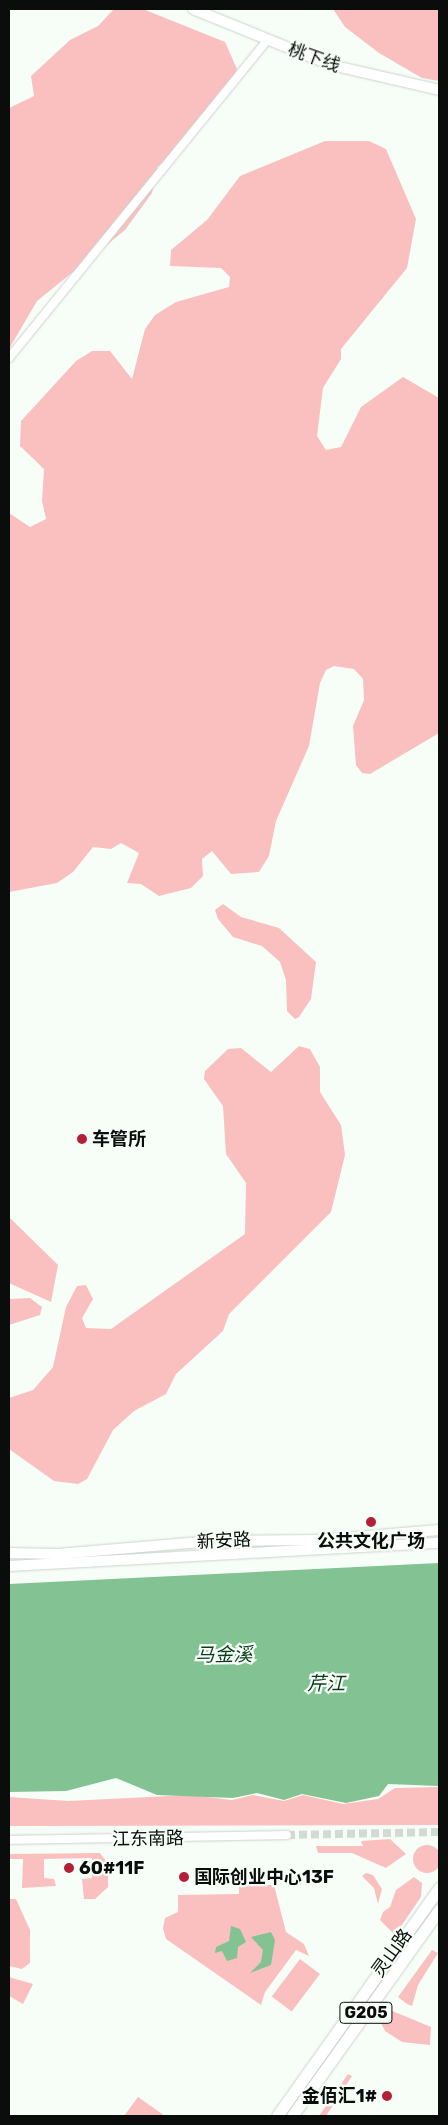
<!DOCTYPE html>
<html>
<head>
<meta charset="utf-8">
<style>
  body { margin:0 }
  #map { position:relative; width:448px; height:2125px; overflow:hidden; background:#f7fef8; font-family:Rubik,"Noto Sans SC",sans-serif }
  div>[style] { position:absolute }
  .green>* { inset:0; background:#f9c0bf; transform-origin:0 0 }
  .round { border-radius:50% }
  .water>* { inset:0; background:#83c292 }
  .minor-tunnel>* { height:8px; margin-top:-4px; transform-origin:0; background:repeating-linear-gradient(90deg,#d3dad4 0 8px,transparent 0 12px) }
  .roads { filter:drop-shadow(0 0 1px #ccd3ce) drop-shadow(0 0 1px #ccd3ce) }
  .minor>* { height:8px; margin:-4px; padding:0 4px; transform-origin:4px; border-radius:4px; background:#fff }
  .major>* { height:10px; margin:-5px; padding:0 5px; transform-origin:5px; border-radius:5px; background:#fff }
  .highway>* { height:11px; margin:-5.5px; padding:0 5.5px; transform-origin:5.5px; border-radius:5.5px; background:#fff }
  .dots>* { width:14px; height:14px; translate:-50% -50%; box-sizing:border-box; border:2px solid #f7fef8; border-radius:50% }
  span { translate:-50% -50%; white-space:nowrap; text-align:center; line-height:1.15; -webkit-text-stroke:4.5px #f7fef8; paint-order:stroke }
  .shield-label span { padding:1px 4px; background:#f7fef8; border:1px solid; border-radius:4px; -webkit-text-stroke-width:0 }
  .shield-label { font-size:16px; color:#0a0d0b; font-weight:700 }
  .street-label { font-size:18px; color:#0a0d0b }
  .poi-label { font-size:18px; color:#0a0d0b; font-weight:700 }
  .left { translate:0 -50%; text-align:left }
  .right { translate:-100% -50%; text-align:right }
  .water-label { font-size:19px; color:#093b1c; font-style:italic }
  .frame { position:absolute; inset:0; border:10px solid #0a0d0b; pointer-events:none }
</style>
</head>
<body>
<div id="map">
  <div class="green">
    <div style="clip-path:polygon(114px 9px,143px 9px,225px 42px,237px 69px,232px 87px,191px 141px,157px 167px,152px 193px,125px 230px,37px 301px,9px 349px,9px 108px,34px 96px,31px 76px,70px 40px,98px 26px)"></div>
    <div style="clip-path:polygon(333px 9px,439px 9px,439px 81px,422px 78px,379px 53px,345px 27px)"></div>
    <div style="clip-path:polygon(325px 141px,369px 141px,386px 149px,416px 219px,407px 268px,341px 349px,341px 359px,323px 388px,317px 436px,326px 450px,341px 447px,361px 407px,403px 377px,439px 398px,439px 733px,370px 774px,362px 773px,356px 765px,353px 726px,364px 700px,363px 679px,354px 669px,334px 666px,326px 670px,320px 683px,309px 746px,276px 821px,269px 856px,259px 872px,231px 874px,212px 851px,202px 859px,203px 876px,191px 888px,159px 896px,141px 884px,127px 883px,139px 853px,121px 843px,111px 849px,93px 847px,73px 872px,57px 883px,9px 892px,9px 513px,30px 527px,46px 519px,42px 501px,44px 469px,20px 446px,21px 421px,76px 361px,92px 351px,110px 351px,132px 379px,145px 329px,155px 315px,176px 302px,229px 287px,230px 277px,221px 268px,170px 266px,171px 250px,207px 220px,240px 176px)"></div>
    <div style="clip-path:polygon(223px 904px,241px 917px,279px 928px,316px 962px,311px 999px,299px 1017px,295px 1019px,287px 1011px,286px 980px,280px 962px,262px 946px,233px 937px,218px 919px,215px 910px)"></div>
    <div style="clip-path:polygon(299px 1046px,310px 1049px,320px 1067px,320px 1092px,341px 1125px,345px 1155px,331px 1212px,229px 1314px,223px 1331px,176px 1374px,166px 1394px,134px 1411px,113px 1430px,87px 1479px,78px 1484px,54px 1481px,9px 1449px,9px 1398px,33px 1390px,53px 1367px,66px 1307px,77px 1286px,86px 1285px,93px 1299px,82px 1318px,86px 1328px,111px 1329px,245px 1234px,246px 1183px,226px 1154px,223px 1106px,204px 1079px,205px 1071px,228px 1049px,241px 1048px,271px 1072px)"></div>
    <div style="clip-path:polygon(9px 1217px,58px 1265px,51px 1302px,9px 1283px)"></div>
    <div style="clip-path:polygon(30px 1298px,42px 1307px,40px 1315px,9px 1325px,9px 1299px)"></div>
    <div style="clip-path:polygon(439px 1787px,439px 1825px,9px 1826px,9px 1797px,68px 1801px,190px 1795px,232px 1800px,253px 1795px,284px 1801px,303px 1795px,343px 1804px,378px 1799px,395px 1788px)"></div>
    <div style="clip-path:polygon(390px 1839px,406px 1854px,386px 1868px,352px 1853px,318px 1853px,316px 1846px,363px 1846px,361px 1841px)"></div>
    <div class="round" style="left:413px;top:1845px;width:28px;height:28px"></div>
    <div style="clip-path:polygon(100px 1853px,108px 1864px,108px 1887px,95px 1899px,84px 1899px,82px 1879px,92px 1878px,92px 1858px,44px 1859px,44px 1878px,54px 1879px,56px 1886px,22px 1888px,23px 1859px,9px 1859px,9px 1854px)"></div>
    <div style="clip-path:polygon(366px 1873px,373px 1875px,382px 1889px,378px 1904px,374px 1888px,362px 1876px)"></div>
    <div style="clip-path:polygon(414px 1877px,422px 1883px,421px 1897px,395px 1935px,380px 1920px,383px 1912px,390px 1907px,396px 1890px)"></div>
    <div style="clip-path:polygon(274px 1885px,286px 1932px,304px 1944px,309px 1956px,296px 1950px,265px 1992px,261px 2005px,166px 1939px,163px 1928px,165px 1918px,178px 1912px,178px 1895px,239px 1894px,239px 1886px)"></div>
    <div style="clip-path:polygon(9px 1899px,16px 1899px,30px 1930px,30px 1963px,22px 1969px,9px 1966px)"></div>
    <div style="clip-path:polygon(432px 1950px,438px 1953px,418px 1985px,412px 2006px,407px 2004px,398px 1997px)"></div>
    <div style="left:300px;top:1959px;width:25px;height:47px;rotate:37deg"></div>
    <div style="clip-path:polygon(9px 1977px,33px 1984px,23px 2004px,9px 1996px)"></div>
    <div style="clip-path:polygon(390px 2010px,431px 2027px,430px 2045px,402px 2042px,385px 2031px,381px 2023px)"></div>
    <div style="clip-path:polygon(348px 2074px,352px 2076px,326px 2116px,319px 2116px)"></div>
    <div style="clip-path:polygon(138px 2097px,165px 2116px,124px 2116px)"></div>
  </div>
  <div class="water">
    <div style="clip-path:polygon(439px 1563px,439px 1786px,388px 1784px,379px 1796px,346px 1803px,302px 1794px,284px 1800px,257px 1793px,233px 1798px,157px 1795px,116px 1778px,66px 1791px,9px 1792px,9px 1584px)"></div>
    <div style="clip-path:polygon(231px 1926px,240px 1929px,246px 1942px,238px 1947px,237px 1958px,227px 1961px,222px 1951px,215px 1953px,216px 1947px,229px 1941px)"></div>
    <div style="clip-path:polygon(271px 1932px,275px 1940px,271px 1965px,250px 1973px,261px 1962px,263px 1950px,251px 1937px)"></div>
  </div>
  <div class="minor-tunnel">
    <div style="left:287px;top:1835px;width:152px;rotate:-1.1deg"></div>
  </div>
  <div class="roads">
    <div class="minor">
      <div style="left:9px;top:358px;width:409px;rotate:-50.9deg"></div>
      <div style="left:9px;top:1840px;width:278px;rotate:-1deg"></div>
    </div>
    <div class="major">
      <div style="left:193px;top:9px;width:149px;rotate:22.1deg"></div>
      <div style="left:331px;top:65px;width:111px;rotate:13deg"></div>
      <div style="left:9px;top:1553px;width:49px;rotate:1.2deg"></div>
      <div style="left:58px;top:1554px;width:155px;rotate:-4.8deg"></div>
      <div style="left:212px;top:1541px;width:107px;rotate:-0.5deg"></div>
      <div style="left:319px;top:1540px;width:120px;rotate:-4.8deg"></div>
      <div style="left:9px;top:1566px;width:431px;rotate:-3.1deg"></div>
    </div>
    <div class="highway">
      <div style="left:277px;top:2116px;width:280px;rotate:-54.6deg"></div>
      <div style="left:292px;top:2116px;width:253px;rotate:-54.5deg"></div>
    </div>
  </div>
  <div class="dots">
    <div style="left:82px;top:1139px;background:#b21f36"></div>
    <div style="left:371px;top:1522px;background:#b21f36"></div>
    <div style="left:69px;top:1868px;background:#b21f36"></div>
    <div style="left:184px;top:1877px;background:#b21f36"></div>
    <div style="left:387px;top:2096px;background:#b21f36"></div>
  </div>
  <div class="shield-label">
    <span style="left:366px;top:2013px">G205</span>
  </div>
  <div class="street-label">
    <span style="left:314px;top:58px;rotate:20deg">桃下线</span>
    <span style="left:224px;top:1541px;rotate:-3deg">新安路</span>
    <span style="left:148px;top:1839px;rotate:-1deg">江东南路</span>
    <span style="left:392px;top:1953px;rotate:-54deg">灵山路</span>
  </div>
  <div class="poi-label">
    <span class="left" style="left:92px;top:1139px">车管所</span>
    <span style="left:371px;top:1541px">公共文化广场</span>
    <span class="left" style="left:79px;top:1868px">60#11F</span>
    <span class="left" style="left:194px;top:1877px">国际创业中心13F</span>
    <span class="right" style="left:377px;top:2096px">金佰汇1#</span>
  </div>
  <div class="water-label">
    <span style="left:224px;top:1655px;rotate:-1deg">马金溪</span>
    <span style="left:326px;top:1684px">芹江</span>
  </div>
  <div class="frame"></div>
</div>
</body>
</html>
